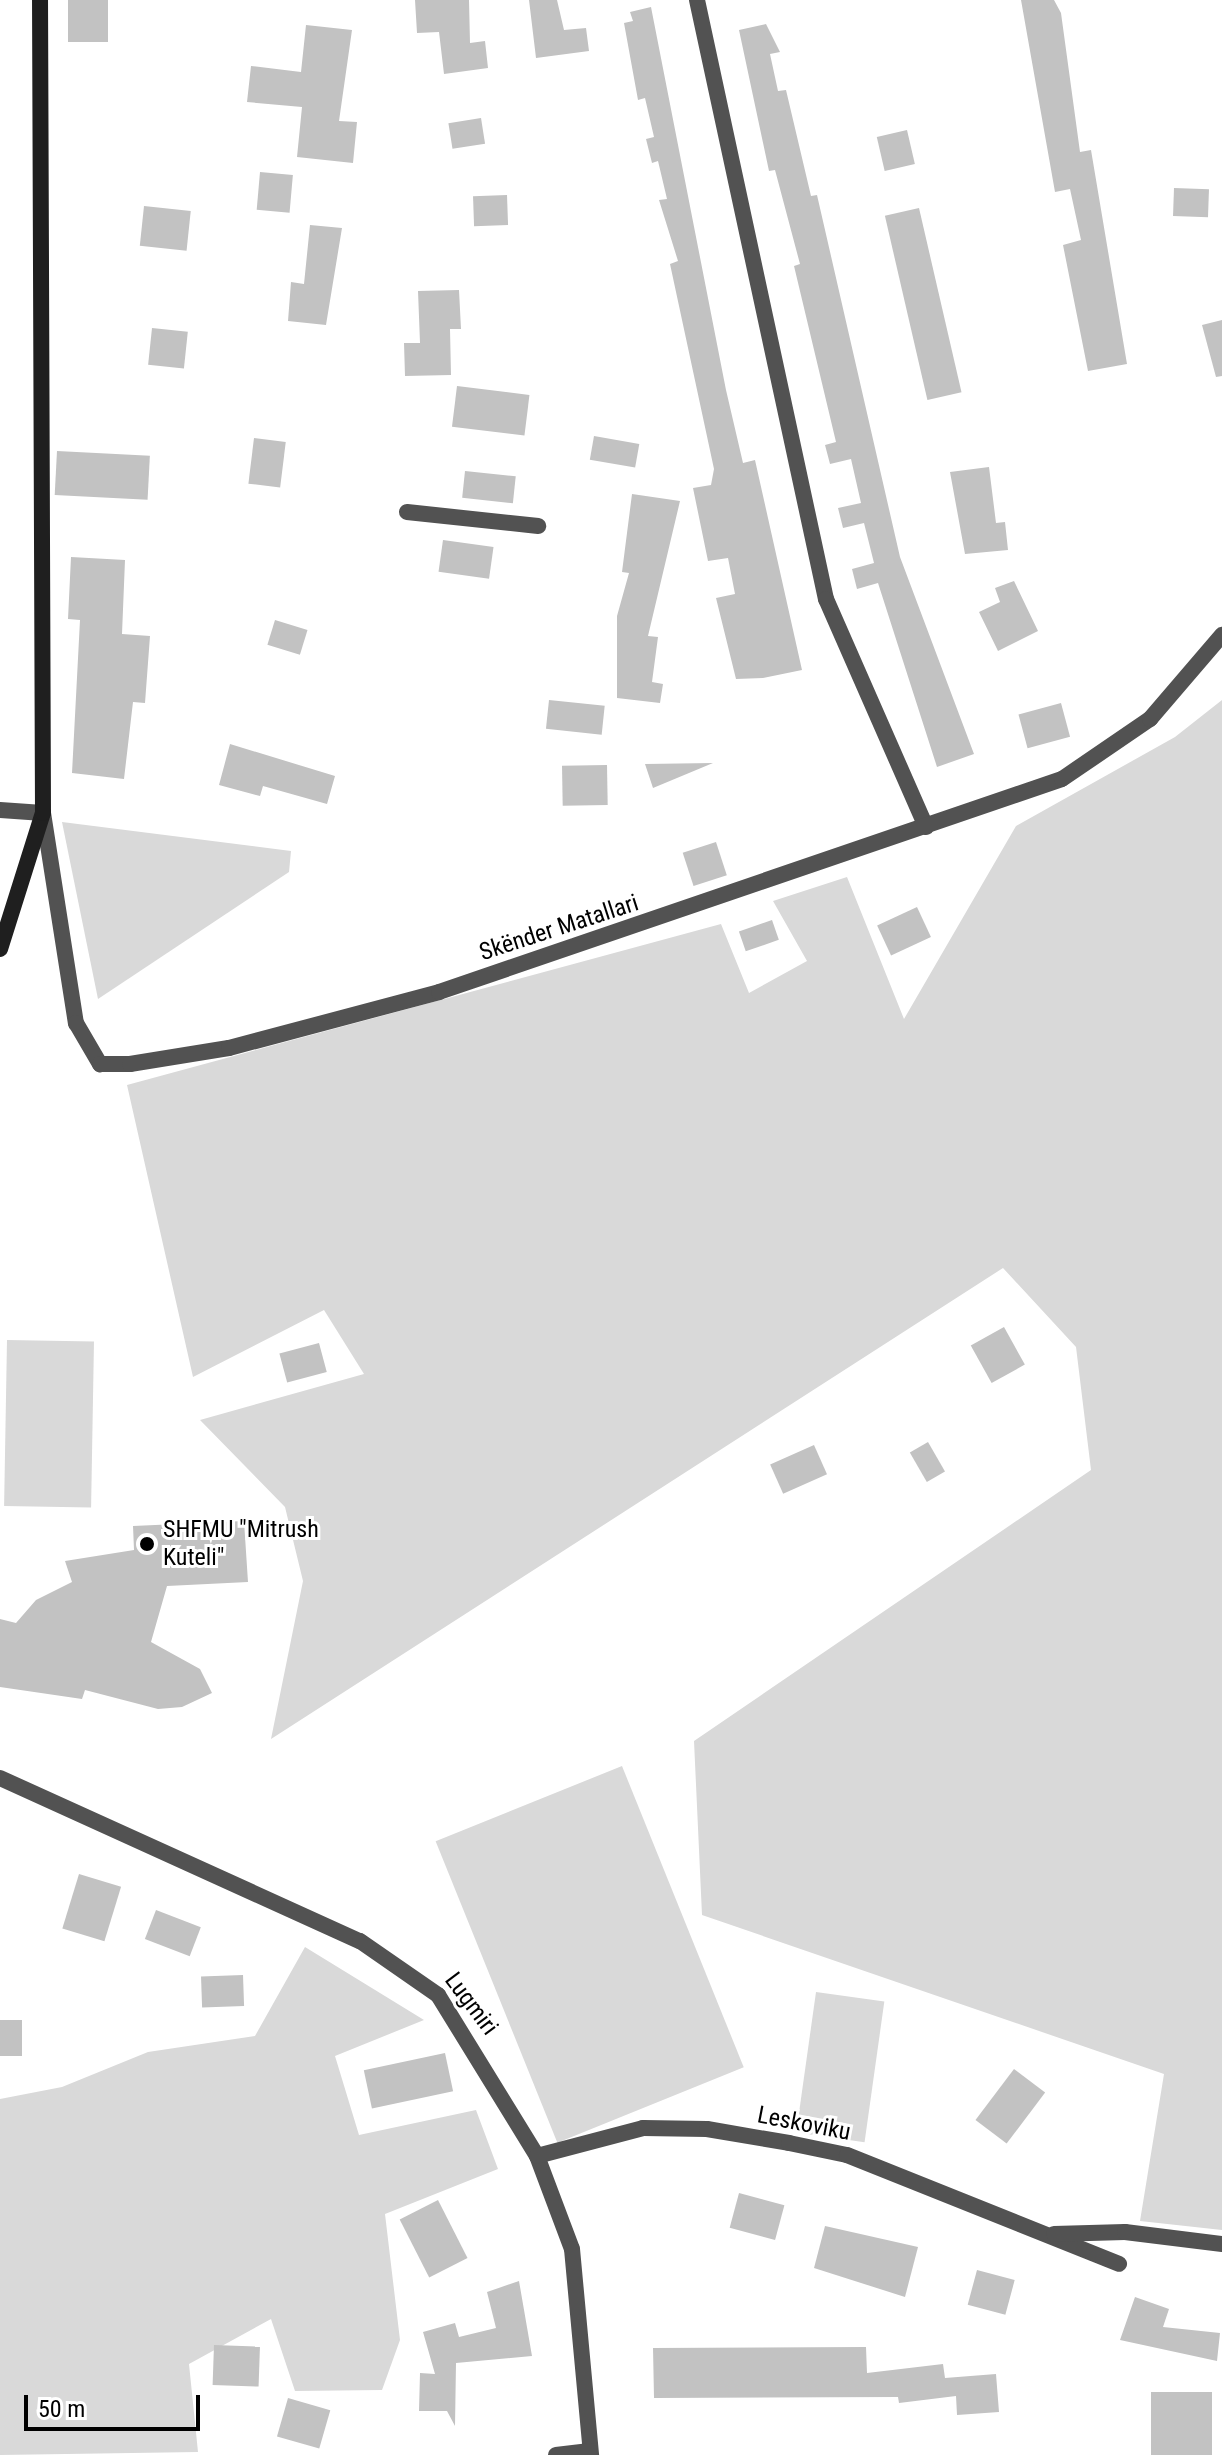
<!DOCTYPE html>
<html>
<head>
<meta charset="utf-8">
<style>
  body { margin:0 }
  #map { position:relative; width:1222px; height:2455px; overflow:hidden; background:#fff; font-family:"Roboto Condensed",sans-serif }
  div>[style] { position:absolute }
  .green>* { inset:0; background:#d9d9d9; transform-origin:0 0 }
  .building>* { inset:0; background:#c2c2c2; transform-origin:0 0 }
  .street>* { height:16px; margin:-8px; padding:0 8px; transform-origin:8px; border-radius:8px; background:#525252 }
  .secondary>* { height:16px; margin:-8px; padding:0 8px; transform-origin:8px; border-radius:8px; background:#1f1f1f }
  .dots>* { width:22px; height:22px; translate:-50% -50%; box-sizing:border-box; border:4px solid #fff; border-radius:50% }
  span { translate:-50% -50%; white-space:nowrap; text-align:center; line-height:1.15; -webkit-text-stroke:6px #fff; paint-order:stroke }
  .street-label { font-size:24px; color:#000 }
  .poi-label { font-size:24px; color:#000 }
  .left { translate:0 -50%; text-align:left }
  .scale { position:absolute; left:24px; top:2395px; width:176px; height:36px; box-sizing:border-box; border:4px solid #000; border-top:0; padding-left:10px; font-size:24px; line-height:28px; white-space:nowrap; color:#000; -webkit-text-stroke:6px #fff; paint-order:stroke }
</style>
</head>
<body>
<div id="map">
  <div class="green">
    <div style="clip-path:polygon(1222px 700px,1222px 2230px,1140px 2221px,1164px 2074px,702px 1915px,694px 1741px,1091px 1470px,1076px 1347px,1003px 1268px,271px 1739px,303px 1581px,285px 1507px,200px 1420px,364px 1374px,324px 1310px,193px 1377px,127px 1085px,721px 924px,749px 993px,807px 961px,773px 901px,847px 877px,904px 1019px,1016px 826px,1175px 737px)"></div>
    <div style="clip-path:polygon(62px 822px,291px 851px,289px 872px,98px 999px)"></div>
    <div style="left:7px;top:1340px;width:87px;height:166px;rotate:1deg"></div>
    <div style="left:622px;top:1766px;width:325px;height:201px;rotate:68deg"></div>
    <div style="clip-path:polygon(305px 1947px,424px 2020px,335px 2056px,359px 2135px,476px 2110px,498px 2169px,385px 2214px,400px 2340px,382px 2390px,295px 2391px,271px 2319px,189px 2364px,198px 2452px,0 2455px,0 2099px,62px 2087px,148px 2052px,255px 2036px)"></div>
    <div style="left:816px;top:1992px;width:69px;height:142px;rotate:8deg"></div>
  </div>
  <div class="building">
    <div style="left:68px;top:0;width:40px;height:42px"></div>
    <div style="clip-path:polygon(415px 0,469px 0,470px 43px,485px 41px,488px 68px,444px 74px,439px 32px,417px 33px)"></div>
    <div style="clip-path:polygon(529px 0,557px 0,564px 30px,586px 28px,589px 51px,536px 58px)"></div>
    <div style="clip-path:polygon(1021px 0,1054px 0,1061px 13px,1080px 152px,1091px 150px,1127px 364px,1088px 371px,1063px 245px,1081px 240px,1070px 189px,1055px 192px)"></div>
    <div style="clip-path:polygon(651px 7px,726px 390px,743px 463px,755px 460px,802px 670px,763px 678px,736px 679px,716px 598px,735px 594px,728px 558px,708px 561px,693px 488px,711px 485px,714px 469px,670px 264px,678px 261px,659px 200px,667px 199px,658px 161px,652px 163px,646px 139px,654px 137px,645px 98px,638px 100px,624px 23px,633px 21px,630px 12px)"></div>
    <div style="clip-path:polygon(766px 24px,780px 52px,770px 54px,778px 91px,786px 90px,811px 196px,817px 195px,900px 557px,974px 754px,937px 767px,878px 583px,857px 589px,852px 569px,874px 563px,864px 523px,843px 528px,838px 508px,861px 503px,851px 459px,830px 464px,825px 445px,836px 442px,794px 266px,800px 264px,775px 170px,769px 171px,739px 30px)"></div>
    <div style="clip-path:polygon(306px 25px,352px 30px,339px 121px,357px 122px,353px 163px,297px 157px,302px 107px,247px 102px,251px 66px,301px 72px)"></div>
    <div style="left:481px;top:118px;width:26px;height:33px;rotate:81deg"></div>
    <div style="left:907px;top:130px;width:35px;height:31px;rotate:77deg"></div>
    <div style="left:260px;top:172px;width:33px;height:38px;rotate:5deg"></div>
    <div style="left:1174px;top:188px;width:35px;height:28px;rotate:2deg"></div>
    <div style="left:507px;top:195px;width:30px;height:34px;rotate:88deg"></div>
    <div style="left:144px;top:206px;width:47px;height:40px;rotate:6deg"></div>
    <div style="left:919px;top:208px;width:189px;height:35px;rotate:77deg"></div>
    <div style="clip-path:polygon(310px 225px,342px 228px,326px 325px,288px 321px,291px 282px,304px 284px)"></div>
    <div style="clip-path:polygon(459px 290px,461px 329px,450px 329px,451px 375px,405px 376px,404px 343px,420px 343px,418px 291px)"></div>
    <div style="clip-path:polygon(1222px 320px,1222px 376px,1216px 377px,1202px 325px)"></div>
    <div style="left:152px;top:328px;width:36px;height:37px;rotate:6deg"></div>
    <div style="left:457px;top:386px;width:73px;height:41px;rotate:7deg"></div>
    <div style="left:594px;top:436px;width:46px;height:24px;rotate:10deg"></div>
    <div style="left:254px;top:438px;width:32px;height:46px;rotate:7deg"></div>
    <div style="left:57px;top:451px;width:93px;height:44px;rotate:3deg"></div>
    <div style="clip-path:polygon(989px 467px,996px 523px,1005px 522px,1008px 550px,965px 554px,950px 472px)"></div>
    <div style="left:465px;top:471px;width:51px;height:27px;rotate:6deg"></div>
    <div style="clip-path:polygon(632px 494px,680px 501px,648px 636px,658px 637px,652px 682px,663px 684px,660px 703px,617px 698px,617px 616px,629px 573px,622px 572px)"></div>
    <div style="left:443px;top:540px;width:51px;height:32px;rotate:8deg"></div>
    <div style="clip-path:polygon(71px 557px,125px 560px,122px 634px,150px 636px,145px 703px,133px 702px,124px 779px,72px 773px,80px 620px,68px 619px)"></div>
    <div style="clip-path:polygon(1014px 581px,1038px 631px,998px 651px,979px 612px,1000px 602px,995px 588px)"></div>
    <div style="left:275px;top:620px;width:34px;height:26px;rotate:17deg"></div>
    <div style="left:549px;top:700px;width:56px;height:29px;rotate:6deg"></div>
    <div style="left:1061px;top:703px;width:35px;height:44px;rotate:75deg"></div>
    <div style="clip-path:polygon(230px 744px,335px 776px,327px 804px,263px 786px,260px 796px,219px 785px)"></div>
    <div style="clip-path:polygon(713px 763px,653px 788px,645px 764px)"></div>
    <div style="left:607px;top:765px;width:40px;height:45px;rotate:89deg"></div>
    <div style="left:716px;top:842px;width:35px;height:35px;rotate:72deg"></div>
    <div style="left:917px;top:907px;width:33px;height:44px;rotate:65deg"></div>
    <div style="left:772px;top:920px;width:21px;height:35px;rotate:71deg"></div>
    <div style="left:1004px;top:1327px;width:43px;height:38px;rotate:61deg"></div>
    <div style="left:319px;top:1343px;width:30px;height:41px;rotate:75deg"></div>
    <div style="left:928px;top:1442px;width:34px;height:21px;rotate:60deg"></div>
    <div style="left:814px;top:1445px;width:32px;height:48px;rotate:66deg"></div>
    <div style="clip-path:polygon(244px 1521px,248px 1582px,167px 1586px,151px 1642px,200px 1669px,212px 1693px,182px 1707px,158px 1709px,85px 1690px,82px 1699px,0 1687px,0 1619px,16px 1623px,36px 1600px,72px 1582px,65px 1561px,134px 1550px,133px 1526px)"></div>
    <div style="left:79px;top:1874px;width:44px;height:57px;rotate:17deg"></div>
    <div style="left:156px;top:1910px;width:48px;height:31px;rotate:21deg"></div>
    <div style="left:243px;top:1975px;width:31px;height:42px;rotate:88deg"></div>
    <div style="left:0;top:2020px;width:22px;height:36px"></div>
    <div style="left:445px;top:2053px;width:39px;height:83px;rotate:78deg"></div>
    <div style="left:1014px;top:2069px;width:39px;height:64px;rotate:37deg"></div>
    <div style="left:739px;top:2193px;width:47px;height:36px;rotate:15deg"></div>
    <div style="left:438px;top:2200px;width:65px;height:43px;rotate:63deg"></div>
    <div style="clip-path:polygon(825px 2226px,918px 2247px,905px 2297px,814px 2268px)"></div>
    <div style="left:977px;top:2270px;width:39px;height:36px;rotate:15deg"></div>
    <div style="clip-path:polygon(519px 2281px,532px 2356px,456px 2363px,455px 2426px,447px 2411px,419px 2411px,420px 2373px,435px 2374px,423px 2332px,455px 2323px,459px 2337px,496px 2328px,487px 2292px)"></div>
    <div style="clip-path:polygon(1135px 2297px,1169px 2309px,1163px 2327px,1220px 2333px,1217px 2361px,1120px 2340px)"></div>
    <div style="left:214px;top:2345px;width:46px;height:40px;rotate:2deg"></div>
    <div style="clip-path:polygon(866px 2347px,867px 2373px,943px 2364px,945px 2378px,996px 2374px,999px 2412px,957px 2415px,956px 2396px,899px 2403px,898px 2397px,654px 2398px,653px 2348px)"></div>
    <div style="left:1151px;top:2392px;width:61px;height:63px"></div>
    <div style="left:288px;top:2398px;width:44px;height:40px;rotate:16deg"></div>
  </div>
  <div class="street">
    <div style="left:697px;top:0;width:613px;rotate:77.85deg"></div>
    <div style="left:826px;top:599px;width:249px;rotate:66.3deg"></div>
    <div style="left:407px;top:512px;width:132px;rotate:6.1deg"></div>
    <div style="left:0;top:810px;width:43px;rotate:4deg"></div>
    <div style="left:43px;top:813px;width:213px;rotate:81.1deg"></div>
    <div style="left:76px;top:1023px;width:48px;rotate:59.7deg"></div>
    <div style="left:100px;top:1064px;width:30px"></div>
    <div style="left:130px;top:1064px;width:100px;rotate:-9.2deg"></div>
    <div style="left:229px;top:1048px;width:217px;rotate:-14.9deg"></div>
    <div style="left:439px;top:992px;width:658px;rotate:-18.88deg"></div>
    <div style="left:1062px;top:779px;width:107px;rotate:-34.3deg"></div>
    <div style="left:1150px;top:719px;width:111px;rotate:-49.4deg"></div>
    <div style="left:0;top:1778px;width:395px;rotate:24.4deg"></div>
    <div style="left:360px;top:1941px;width:95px;rotate:34.7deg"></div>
    <div style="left:438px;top:1995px;width:189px;rotate:58.4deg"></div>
    <div style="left:537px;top:2156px;width:99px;rotate:69.4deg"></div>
    <div style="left:572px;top:2249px;width:207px;rotate:84.7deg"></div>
    <div style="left:537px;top:2156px;width:110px;rotate:-14.8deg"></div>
    <div style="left:643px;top:2128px;width:64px;rotate:0.9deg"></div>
    <div style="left:707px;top:2129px;width:83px;rotate:9.7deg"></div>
    <div style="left:789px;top:2143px;width:59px;rotate:11.7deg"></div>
    <div style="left:847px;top:2155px;width:293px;rotate:21.8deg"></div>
    <div style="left:1054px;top:2234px;width:71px;rotate:-1.6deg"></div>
    <div style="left:1125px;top:2232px;width:98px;rotate:7.1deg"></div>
    <div style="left:556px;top:2455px;width:34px;rotate:-7deg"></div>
  </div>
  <div class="secondary">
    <div style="left:0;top:949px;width:143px;rotate:-72.5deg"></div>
    <div style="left:43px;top:813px;width:813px;rotate:-90.21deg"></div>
  </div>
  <div class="dots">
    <div style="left:147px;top:1544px;background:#000"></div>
  </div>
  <div class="street-label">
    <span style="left:559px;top:928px;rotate:-18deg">Skënder Matallari</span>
    <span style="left:471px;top:2004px;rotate:53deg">Lugmiri</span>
    <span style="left:804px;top:2124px;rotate:11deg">Leskoviku</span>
  </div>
  <div class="poi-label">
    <span class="left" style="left:163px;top:1544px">SHFMU "Mitrush<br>Kuteli"</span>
  </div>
  <div class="scale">50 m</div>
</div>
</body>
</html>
